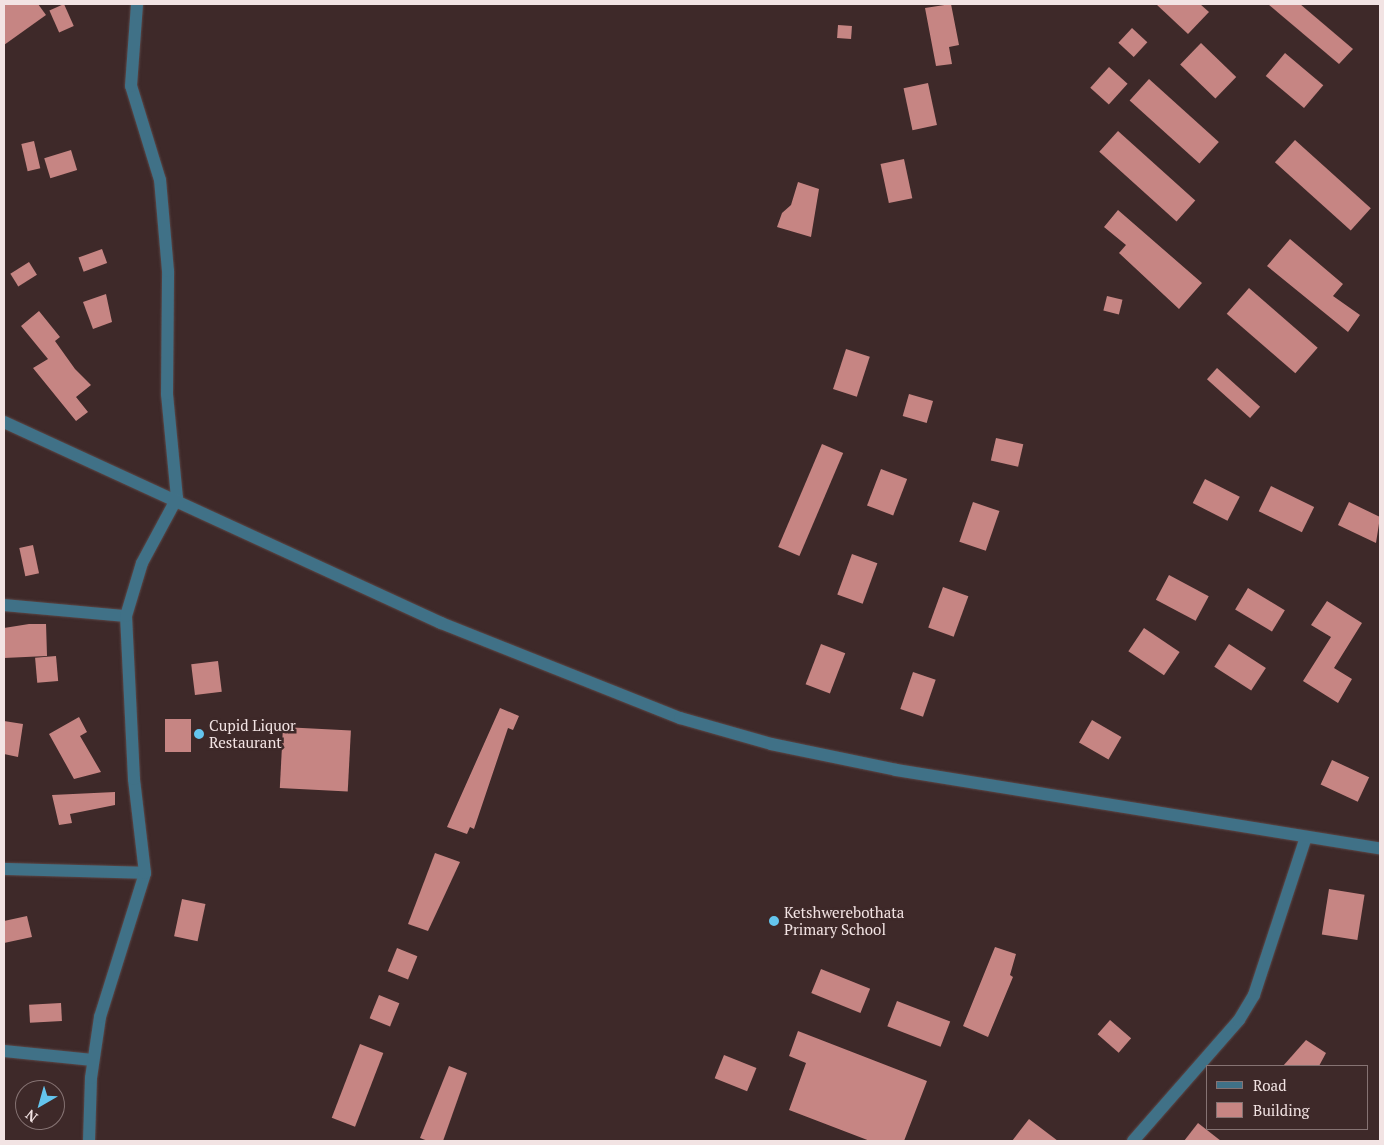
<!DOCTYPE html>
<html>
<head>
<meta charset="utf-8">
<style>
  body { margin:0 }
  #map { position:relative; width:1384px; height:1145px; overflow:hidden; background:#3e2929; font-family:"PT Serif",serif }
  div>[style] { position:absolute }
  .building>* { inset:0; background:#c68583; transform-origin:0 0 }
  .roads { filter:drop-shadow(0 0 1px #5b4747) drop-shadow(0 0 1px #5b4747) }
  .minor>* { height:12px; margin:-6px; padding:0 6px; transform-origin:6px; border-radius:6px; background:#407187 }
  .tertiary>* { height:12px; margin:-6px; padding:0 6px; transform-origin:6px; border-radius:6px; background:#407187 }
  .dots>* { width:14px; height:14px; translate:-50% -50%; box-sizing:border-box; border:2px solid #3e2929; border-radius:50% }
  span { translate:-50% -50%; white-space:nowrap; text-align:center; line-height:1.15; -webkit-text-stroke:5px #3e2929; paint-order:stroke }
  .poi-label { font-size:15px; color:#f2e3e3 }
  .left { translate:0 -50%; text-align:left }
  .frame { position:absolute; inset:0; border:5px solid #f2e3e3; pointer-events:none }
  .legend { position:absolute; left:1206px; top:1065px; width:162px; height:65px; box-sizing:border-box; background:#3e2929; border:1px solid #867373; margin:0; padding:6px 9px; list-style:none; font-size:15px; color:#f2e3e3 }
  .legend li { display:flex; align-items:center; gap:10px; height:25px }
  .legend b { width:25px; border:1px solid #867373 }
  .north { position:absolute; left:15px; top:1080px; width:50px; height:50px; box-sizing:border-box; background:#3e2929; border:1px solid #867373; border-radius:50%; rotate:218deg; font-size:14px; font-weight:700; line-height:20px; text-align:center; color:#f2e3e3 }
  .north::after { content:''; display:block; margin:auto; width:18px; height:22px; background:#64c5ee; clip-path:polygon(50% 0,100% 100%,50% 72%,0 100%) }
</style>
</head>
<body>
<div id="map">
  <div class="building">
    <div style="clip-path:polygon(4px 4px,38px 4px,46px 15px,4px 45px)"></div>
    <div style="left:64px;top:4px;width:24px;height:16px;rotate:66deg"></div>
    <div style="clip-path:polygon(951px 4px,959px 45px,949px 47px,952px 64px,936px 66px,925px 8px)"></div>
    <div style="clip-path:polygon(1156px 4px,1200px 4px,1209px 12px,1188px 34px)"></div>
    <div style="clip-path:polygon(1268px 4px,1300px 4px,1353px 49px,1339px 64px)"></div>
    <div style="left:838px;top:25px;width:14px;height:13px;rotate:4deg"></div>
    <div style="left:1132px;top:28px;width:21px;height:20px;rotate:43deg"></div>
    <div style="left:1201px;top:43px;width:49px;height:30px;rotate:44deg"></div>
    <div style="left:1285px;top:53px;width:50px;height:30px;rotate:40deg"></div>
    <div style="left:1109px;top:67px;width:25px;height:28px;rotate:42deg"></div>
    <div style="left:1149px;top:79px;width:94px;height:29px;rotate:42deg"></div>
    <div style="left:928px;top:83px;width:43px;height:25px;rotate:78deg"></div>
    <div style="left:1118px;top:131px;width:104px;height:28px;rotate:42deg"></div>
    <div style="left:1295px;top:140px;width:102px;height:30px;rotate:42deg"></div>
    <div style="left:34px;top:141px;width:28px;height:13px;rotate:77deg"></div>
    <div style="left:71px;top:150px;width:21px;height:28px;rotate:73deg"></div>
    <div style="left:904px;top:159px;width:40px;height:24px;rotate:78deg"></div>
    <div style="clip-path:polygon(798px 182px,819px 189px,811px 237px,777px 227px,782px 213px,791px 205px)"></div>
    <div style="clip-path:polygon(1118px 210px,1202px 283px,1179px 309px,1119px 253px,1126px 245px,1104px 227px)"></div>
    <div style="clip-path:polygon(1290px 239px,1343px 284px,1333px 296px,1360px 315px,1348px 332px,1267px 266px)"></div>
    <div style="left:102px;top:249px;width:15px;height:25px;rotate:70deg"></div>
    <div style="left:29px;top:262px;width:15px;height:22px;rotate:58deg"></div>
    <div style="left:1249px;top:288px;width:91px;height:34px;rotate:41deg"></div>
    <div style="clip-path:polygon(106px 294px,112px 322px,93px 329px,83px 302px)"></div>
    <div style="left:1107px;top:296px;width:16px;height:15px;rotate:14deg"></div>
    <div style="clip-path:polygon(39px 311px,60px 337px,55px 341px,75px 369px,91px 385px,76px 397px,88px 412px,76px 421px,33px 368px,48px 359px,21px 326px)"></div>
    <div style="left:846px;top:349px;width:25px;height:42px;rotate:18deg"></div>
    <div style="left:1217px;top:368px;width:58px;height:15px;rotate:42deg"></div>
    <div style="left:909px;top:394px;width:25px;height:23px;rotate:16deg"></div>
    <div style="left:996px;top:438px;width:28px;height:23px;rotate:13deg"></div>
    <div style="left:822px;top:444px;width:23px;height:112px;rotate:23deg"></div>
    <div style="left:881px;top:469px;width:28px;height:39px;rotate:21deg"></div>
    <div style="left:1205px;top:479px;width:39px;height:27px;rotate:27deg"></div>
    <div style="left:1271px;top:486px;width:48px;height:28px;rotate:26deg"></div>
    <div style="left:973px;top:502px;width:28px;height:42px;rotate:19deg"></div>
    <div style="clip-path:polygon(1349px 502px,1380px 517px,1376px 543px,1338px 525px)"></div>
    <div style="left:33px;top:545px;width:29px;height:14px;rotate:78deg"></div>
    <div style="left:852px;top:554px;width:27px;height:43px;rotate:20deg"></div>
    <div style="left:1169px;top:575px;width:45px;height:28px;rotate:28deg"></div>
    <div style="left:943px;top:587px;width:27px;height:43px;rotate:20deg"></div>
    <div style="left:1248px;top:588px;width:43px;height:25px;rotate:31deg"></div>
    <div style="clip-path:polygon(1327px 601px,1362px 623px,1334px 668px,1352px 679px,1338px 703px,1303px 681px,1331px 637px,1311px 625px)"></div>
    <div style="clip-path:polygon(29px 624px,46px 624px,47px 656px,4px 658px,4px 628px)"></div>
    <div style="left:1144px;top:628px;width:43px;height:28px;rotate:34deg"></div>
    <div style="left:821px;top:644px;width:26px;height:43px;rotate:21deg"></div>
    <div style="left:1229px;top:644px;width:44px;height:27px;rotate:33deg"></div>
    <div style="left:56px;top:656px;width:25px;height:21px;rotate:85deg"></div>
    <div style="left:218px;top:661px;width:31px;height:27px;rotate:83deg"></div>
    <div style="left:913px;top:672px;width:24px;height:39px;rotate:19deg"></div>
    <div style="clip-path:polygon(500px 708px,519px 716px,513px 730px,508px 728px,474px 829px,470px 827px,467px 834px,447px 827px)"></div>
    <div style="clip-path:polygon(79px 717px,87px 732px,80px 736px,101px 772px,74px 779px,49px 734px)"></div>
    <div style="left:165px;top:719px;width:26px;height:33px"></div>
    <div style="left:1092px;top:720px;width:34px;height:26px;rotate:30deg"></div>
    <div style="clip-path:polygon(4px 721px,23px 724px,18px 757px,4px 754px)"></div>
    <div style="left:283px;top:727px;width:68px;height:61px;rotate:3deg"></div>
    <div style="left:1332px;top:760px;width:41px;height:27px;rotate:25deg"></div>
    <div style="clip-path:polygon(115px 792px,115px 805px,70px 814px,72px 823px,59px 825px,52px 795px)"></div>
    <div style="clip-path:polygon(435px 853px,460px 862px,428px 931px,408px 924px)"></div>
    <div style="left:1329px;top:889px;width:36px;height:46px;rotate:9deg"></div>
    <div style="left:182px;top:899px;width:24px;height:38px;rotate:12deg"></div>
    <div style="clip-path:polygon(27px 916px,32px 937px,4px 943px,4px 921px)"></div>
    <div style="clip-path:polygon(995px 947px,1016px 954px,1010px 975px,1013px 977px,988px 1037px,963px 1026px)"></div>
    <div style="left:397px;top:948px;width:22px;height:25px;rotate:22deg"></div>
    <div style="left:821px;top:969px;width:53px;height:26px;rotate:22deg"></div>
    <div style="left:379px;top:995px;width:22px;height:25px;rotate:22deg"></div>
    <div style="left:897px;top:1001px;width:57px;height:27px;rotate:21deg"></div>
    <div style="left:61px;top:1003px;width:18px;height:32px;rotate:87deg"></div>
    <div style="left:1110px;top:1020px;width:28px;height:19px;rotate:41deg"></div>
    <div style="clip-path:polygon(798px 1031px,927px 1081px,904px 1141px,870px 1141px,789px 1110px,806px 1063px,789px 1056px)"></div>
    <div style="clip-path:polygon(1306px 1040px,1326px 1053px,1319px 1066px,1283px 1066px)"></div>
    <div style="left:360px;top:1044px;width:25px;height:79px;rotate:21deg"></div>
    <div style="left:724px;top:1055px;width:35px;height:25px;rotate:22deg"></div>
    <div style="clip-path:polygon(449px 1066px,467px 1073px,443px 1141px,428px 1141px,420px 1138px)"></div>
    <div style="clip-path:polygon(1029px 1119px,1058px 1141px,1012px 1141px)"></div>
    <div style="clip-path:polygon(1198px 1123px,1221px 1141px,1184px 1141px)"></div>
  </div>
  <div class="roads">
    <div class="minor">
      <div style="left:4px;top:605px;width:122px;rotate:5.2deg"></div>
      <div style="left:4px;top:869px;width:141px;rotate:1.6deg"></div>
      <div style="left:4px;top:1051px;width:89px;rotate:5.8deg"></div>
      <div style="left:89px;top:1141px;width:63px;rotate:-88.2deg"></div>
      <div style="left:91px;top:1078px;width:62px;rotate:-81.6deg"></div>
      <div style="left:100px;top:1017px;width:151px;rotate:-72.6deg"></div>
      <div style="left:145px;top:873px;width:95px;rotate:-96.7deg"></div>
      <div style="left:134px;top:779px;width:163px;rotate:-92.8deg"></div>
      <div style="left:126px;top:616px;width:55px;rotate:-73.2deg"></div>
      <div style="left:142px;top:563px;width:74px;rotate:-61.7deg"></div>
      <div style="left:177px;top:498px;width:104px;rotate:-95.5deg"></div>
      <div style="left:167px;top:394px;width:123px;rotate:-89.5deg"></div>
      <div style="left:168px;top:271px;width:91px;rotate:-95deg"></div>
      <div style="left:160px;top:180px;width:98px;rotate:-107.1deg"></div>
      <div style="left:131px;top:86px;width:82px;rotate:-85.8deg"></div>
      <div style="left:1133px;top:1141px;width:161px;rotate:-48.8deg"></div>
      <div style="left:1239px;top:1020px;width:29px;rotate:-59deg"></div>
      <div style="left:1254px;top:995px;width:166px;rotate:-71.8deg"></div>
    </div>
    <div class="tertiary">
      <div style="left:4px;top:422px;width:481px;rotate:24.7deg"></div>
      <div style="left:441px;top:623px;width:257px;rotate:21.7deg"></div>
      <div style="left:680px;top:718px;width:95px;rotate:15.9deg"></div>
      <div style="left:771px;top:744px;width:128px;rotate:11.7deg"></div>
      <div style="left:896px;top:770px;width:490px;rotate:9.2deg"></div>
    </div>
  </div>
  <div class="dots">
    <div style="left:199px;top:734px;background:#64c5ee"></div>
    <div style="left:774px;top:921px;background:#64c5ee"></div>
  </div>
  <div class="poi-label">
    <span class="left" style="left:209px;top:734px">Cupid Liquor<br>Restaurant</span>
    <span class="left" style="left:784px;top:921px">Ketshwerebothata<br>Primary School</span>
  </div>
  <div class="frame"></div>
  <ul class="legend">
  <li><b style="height:6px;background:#407187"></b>Road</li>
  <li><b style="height:14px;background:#c68583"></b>Building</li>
  </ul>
  <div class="north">N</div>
</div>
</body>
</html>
